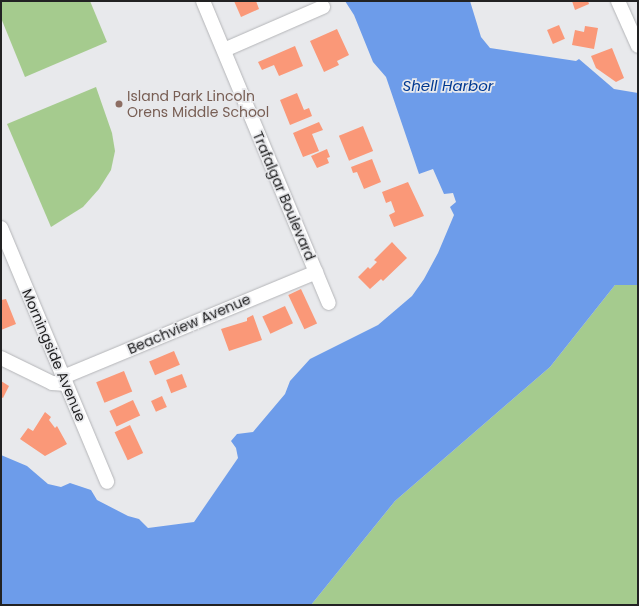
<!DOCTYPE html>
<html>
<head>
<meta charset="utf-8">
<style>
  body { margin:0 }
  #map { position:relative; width:639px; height:606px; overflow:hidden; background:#e8e9ec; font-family:Poppins,sans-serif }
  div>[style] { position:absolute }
  .green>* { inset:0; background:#a5cb8e }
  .water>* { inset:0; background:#6d9cea }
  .building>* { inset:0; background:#fa9878; transform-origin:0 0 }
  .roads { filter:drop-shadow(0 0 1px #b4b5b8) drop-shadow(0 0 1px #b4b5b8) }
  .minor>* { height:14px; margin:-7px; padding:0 7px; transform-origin:7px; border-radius:7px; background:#fff }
  .dots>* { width:11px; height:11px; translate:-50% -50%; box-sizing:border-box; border:2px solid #e8e9ec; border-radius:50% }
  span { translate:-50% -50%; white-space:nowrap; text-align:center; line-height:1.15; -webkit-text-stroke:3.5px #e8e9ec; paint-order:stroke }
  .education-label { font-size:14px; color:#785e54 }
  .left { translate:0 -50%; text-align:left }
  .street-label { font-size:14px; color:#222223 }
  .water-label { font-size:15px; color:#003992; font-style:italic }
  .frame { position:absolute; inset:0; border:2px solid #222223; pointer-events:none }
</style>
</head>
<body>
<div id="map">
  <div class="green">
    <div style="clip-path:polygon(1px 1px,90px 1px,107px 42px,25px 77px,1px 18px)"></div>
    <div style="clip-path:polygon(96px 87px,112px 133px,115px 151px,111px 170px,99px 189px,83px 207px,51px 227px,7px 124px)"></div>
    <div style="clip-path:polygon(615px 285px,638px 285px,638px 605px,311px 605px,395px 501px,550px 367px)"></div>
  </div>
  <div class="water">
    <div style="clip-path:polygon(345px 1px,470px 1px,481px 37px,490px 48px,576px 61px,579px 59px,614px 89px,638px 93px,638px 285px,615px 285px,550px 367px,395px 501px,311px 605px,1px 605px,1px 455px,27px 466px,48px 484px,61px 487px,70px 483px,91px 490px,97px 500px,128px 516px,139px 519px,148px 528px,194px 522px,238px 458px,236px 448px,231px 441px,237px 434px,253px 432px,285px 394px,290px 381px,310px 359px,378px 325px,412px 296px,424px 279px,438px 253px,454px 215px,450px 207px,456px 202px,453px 193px,444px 194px,433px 169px,419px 174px,386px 77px,373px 62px,354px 15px)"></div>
  </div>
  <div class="building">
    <div style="clip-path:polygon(234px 1px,256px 1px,259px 9px,241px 17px)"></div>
    <div style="clip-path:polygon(572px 1px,588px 1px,589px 4px,575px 10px)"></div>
    <div style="left:559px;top:25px;width:15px;height:13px;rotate:67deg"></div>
    <div style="clip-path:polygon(585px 26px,598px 28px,594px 49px,572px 45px,575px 30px,584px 32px)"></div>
    <div style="clip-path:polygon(337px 29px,349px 55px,337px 61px,339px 65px,324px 72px,310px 41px)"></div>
    <div style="clip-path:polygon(295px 46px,303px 66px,279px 76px,274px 65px,262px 70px,258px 62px)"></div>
    <div style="clip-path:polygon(612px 48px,624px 78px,616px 82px,596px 68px,591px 56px)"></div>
    <div style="clip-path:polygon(297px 93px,304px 110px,309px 108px,312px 116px,290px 125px,280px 100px)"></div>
    <div style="clip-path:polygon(319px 122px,323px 130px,312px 134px,319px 151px,303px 157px,293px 133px)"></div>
    <div style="left:363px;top:126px;width:27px;height:26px;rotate:68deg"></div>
    <div style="clip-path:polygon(327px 149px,330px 157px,327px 158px,329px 163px,317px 168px,311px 156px)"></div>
    <div style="clip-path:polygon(372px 159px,381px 182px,364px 189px,357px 172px,353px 173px,351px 167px)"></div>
    <div style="clip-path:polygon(408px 182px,424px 216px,394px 227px,389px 215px,395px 212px,391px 201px,386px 203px,382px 192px)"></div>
    <div style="clip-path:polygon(392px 242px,407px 258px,383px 281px,381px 279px,370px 289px,358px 277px,368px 267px,370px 269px,377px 262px,374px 260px)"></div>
    <div style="left:301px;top:289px;width:38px;height:14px;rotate:65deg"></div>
    <div style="clip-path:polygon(6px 299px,16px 324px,1px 330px,1px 300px)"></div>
    <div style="left:285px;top:306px;width:19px;height:25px;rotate:65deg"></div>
    <div style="clip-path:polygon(253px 315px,262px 340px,229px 351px,221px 329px,247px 321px,247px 318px)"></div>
    <div style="left:174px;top:351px;width:15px;height:27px;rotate:67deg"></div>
    <div style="left:124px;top:371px;width:22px;height:30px;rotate:68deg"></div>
    <div style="left:182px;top:374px;width:14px;height:17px;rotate:69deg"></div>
    <div style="clip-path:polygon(1px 381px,9px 386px,3px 398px,1px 397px)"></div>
    <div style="left:162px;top:396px;width:12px;height:12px;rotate:66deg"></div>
    <div style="left:133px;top:400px;width:17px;height:26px;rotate:65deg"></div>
    <div style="clip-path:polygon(45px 412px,51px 417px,49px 420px,55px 428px,57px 426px,67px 444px,45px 456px,20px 439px,28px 428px,33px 431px)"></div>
    <div style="left:130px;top:425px;width:31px;height:17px;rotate:65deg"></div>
  </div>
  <div class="roads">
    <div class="minor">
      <div style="left:203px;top:1px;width:327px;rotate:67.4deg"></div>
      <div style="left:618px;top:1px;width:49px;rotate:66deg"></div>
      <div style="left:224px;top:50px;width:108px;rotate:-23.5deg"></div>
      <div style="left:1px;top:228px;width:275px;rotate:67.3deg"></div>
      <div style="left:1px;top:358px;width:57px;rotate:26.1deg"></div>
      <div style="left:52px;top:383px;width:14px;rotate:4deg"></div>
      <div style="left:63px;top:377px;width:274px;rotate:-22.5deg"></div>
    </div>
  </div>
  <div class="dots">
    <div style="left:119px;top:104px;background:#8d6e63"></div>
  </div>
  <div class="education-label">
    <span class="left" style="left:127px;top:104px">Island Park Lincoln<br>Orens Middle School</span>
  </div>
  <div class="street-label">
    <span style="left:284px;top:196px;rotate:67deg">Trafalgar Boulevard</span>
    <span style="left:189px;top:324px;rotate:-23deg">Beachview Avenue</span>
    <span style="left:54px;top:355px;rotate:67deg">Morningside Avenue</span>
  </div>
  <div class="water-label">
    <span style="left:448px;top:86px">Shell Harbor</span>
  </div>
  <div class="frame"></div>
</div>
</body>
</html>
